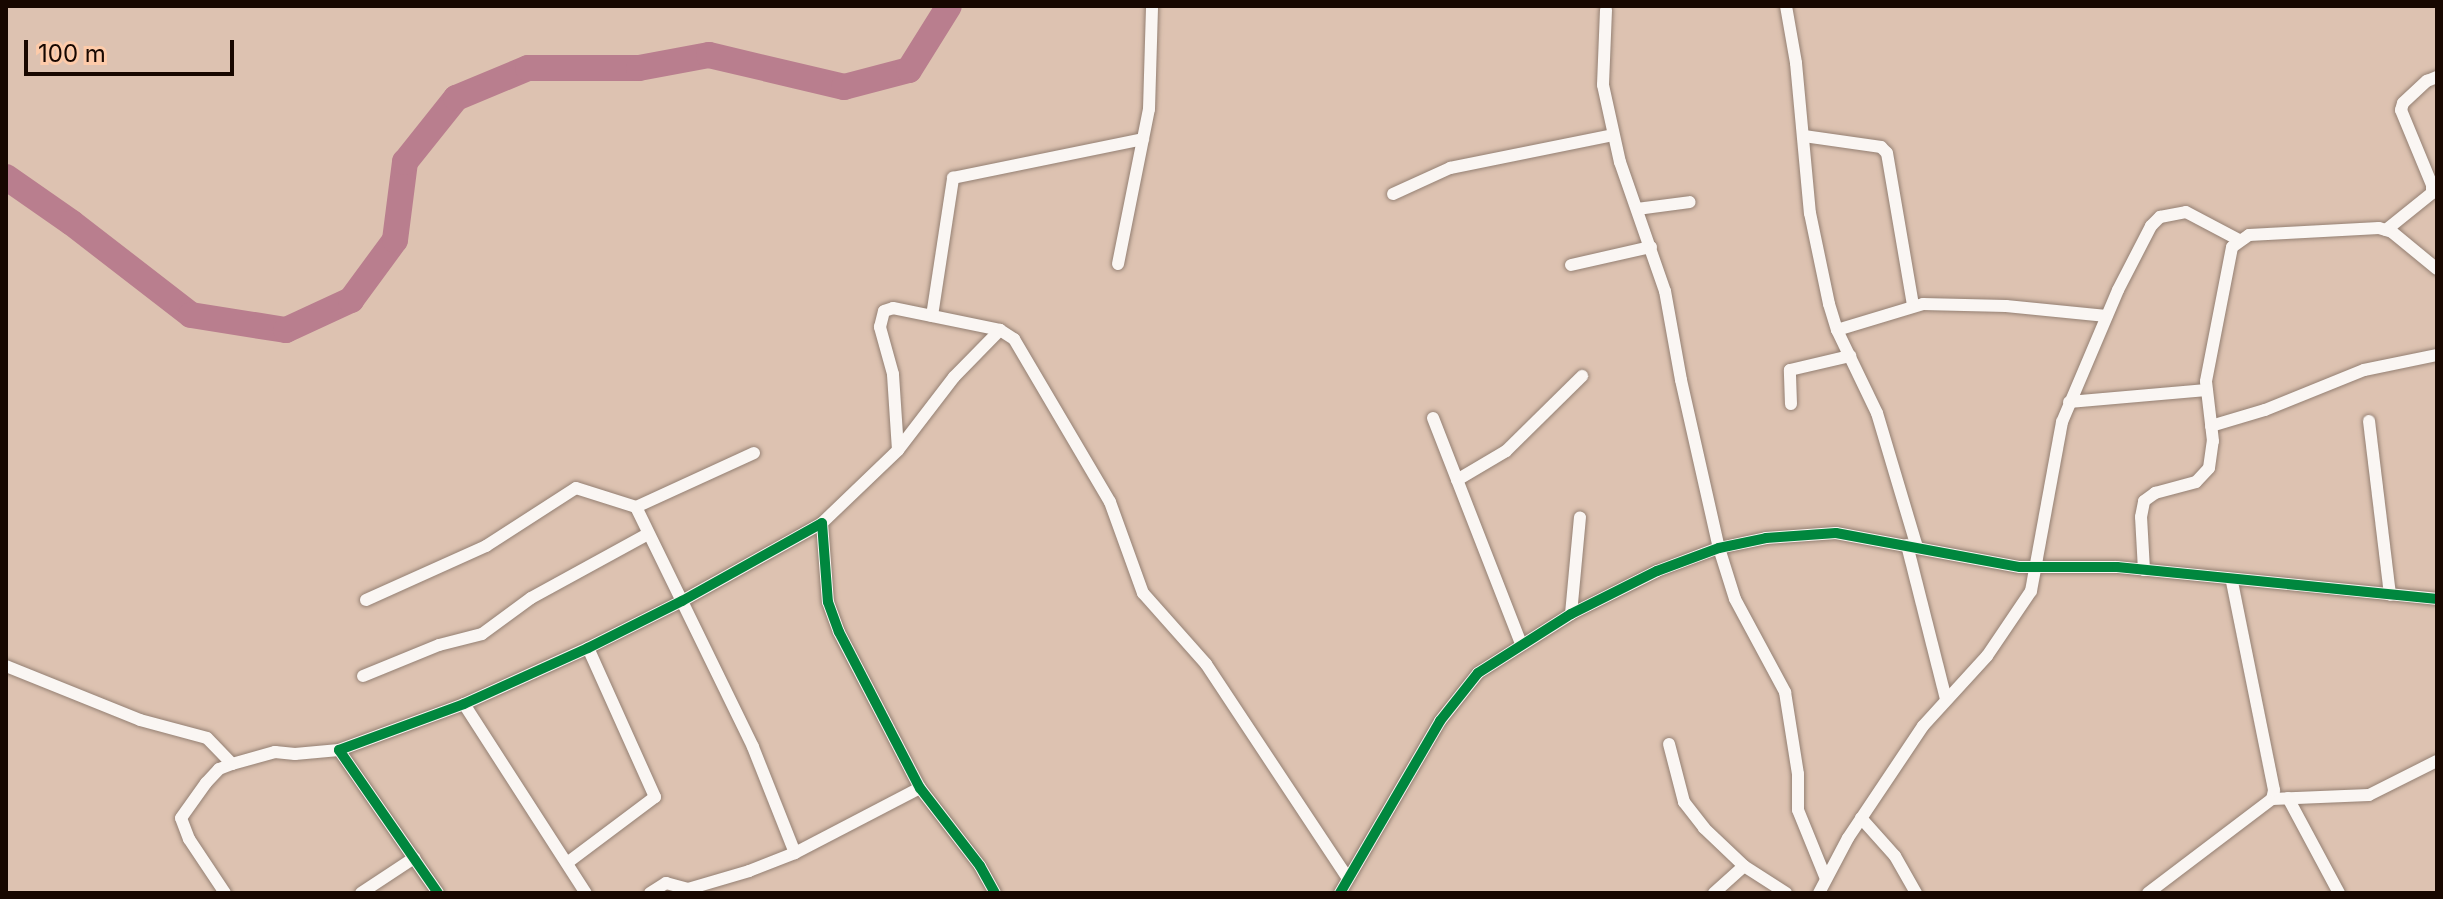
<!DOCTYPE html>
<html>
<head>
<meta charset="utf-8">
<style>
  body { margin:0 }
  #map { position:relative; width:2443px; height:899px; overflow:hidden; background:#ddc2b1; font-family:Inter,sans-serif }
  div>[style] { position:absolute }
  .river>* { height:26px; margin:-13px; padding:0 13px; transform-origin:13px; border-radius:13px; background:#b97e8e }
  .roads { filter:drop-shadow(0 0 2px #948073) drop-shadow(0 0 2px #948073) }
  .minor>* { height:12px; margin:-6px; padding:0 6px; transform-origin:6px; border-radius:6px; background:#faf6f3 }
  .cycleway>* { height:10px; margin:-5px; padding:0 5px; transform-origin:5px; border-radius:5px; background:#00873e }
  span { translate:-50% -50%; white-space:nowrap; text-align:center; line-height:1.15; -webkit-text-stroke:8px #fdcbaa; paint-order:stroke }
  .frame { position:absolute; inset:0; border:8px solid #170700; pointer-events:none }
  .scale { position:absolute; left:24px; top:40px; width:210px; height:36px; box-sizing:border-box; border:4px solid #170700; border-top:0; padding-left:10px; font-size:24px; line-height:28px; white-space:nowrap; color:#170700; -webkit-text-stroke:6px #fdcbaa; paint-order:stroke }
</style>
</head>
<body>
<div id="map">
  <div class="river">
    <div style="left:6px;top:177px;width:80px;rotate:34.9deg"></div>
    <div style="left:72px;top:223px;width:150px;rotate:37.7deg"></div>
    <div style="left:191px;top:315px;width:96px;rotate:9deg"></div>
    <div style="left:286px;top:330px;width:72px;rotate:-24.8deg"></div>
    <div style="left:351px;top:300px;width:74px;rotate:-53.7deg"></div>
    <div style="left:395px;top:240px;width:79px;rotate:-82.7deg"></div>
    <div style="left:405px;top:162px;width:82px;rotate:-51.4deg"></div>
    <div style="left:456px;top:98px;width:78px;rotate:-22.6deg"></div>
    <div style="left:528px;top:68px;width:111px"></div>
    <div style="left:639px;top:68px;width:71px;rotate:-10.5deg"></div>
    <div style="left:709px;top:55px;width:139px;rotate:13.3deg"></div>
    <div style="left:844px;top:87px;width:67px;rotate:-14.7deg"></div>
    <div style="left:909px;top:70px;width:75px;rotate:-58deg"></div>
  </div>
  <div class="roads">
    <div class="minor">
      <div style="left:1786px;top:6px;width:58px;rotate:80deg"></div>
      <div style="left:1796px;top:63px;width:151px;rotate:84.7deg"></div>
      <div style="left:1810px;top:213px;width:93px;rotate:78.2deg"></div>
      <div style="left:1829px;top:304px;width:27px;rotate:73deg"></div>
      <div style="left:1837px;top:330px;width:92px;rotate:64.3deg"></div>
      <div style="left:1877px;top:413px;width:140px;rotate:73.4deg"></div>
      <div style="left:1606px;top:10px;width:75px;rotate:92.3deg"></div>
      <div style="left:1603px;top:85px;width:79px;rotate:77.6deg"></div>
      <div style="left:1620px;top:162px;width:137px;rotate:70.8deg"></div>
      <div style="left:1665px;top:291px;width:90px;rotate:79.8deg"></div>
      <div style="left:1681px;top:380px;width:172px;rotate:77.3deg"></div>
      <div style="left:1719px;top:548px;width:53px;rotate:72.6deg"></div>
      <div style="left:1735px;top:599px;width:106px;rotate:61.7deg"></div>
      <div style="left:1785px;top:692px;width:83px;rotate:81deg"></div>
      <div style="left:1798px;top:774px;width:36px;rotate:90deg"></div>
      <div style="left:1798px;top:810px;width:74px;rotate:67.9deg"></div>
      <div style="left:1804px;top:136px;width:78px;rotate:8.1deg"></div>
      <div style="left:1881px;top:147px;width:8px;rotate:45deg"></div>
      <div style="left:1887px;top:153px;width:154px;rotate:80.3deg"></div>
      <div style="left:1393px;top:194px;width:63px;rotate:-24.5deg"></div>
      <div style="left:1450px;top:168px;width:166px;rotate:-11.4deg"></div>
      <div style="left:1637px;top:209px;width:53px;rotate:-7.5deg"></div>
      <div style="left:2386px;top:230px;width:59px;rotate:-38.8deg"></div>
      <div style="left:2432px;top:193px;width:8px;rotate:-90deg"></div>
      <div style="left:2432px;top:185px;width:81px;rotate:-112.5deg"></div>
      <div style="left:2401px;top:110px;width:7px;rotate:-74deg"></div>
      <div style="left:2403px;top:103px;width:33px;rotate:-43deg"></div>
      <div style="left:2427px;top:81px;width:11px;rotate:-22deg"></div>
      <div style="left:1118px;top:264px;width:158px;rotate:-78.7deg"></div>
      <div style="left:1149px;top:109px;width:103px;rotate:-88.3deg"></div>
      <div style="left:1571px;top:265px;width:82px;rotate:-12.7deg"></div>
      <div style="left:932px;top:316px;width:140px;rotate:-81.3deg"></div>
      <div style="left:953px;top:178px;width:194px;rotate:-11.6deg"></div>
      <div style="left:1837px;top:330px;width:90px;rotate:-16.8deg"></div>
      <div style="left:1923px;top:304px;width:83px;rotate:1.4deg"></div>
      <div style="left:2006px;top:306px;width:101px;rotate:5.7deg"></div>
      <div style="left:2069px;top:402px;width:138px;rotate:-5deg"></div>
      <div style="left:1791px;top:404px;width:34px;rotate:-92deg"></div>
      <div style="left:1790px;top:370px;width:62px;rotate:-13.1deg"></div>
      <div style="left:1433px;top:418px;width:243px;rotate:68.7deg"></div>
      <div style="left:2369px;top:421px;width:175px;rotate:83.1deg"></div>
      <div style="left:2211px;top:426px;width:56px;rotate:-16.5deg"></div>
      <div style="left:2265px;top:410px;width:107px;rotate:-22deg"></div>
      <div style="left:2364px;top:370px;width:75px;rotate:-11.6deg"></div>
      <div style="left:898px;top:450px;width:76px;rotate:-93.8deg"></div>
      <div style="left:893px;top:374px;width:49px;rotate:-105.5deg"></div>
      <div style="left:880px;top:327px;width:16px;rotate:-76deg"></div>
      <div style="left:884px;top:311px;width:9px;rotate:-18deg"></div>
      <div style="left:893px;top:308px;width:109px;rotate:11.6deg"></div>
      <div style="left:1000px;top:330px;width:17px;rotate:33deg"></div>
      <div style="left:1014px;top:339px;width:189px;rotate:59.5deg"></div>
      <div style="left:1110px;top:502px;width:97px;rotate:70.1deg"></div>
      <div style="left:1143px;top:593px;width:95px;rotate:48.4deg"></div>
      <div style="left:1206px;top:664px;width:255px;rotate:56.5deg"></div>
      <div style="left:754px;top:453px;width:130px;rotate:155.4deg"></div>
      <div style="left:636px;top:507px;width:267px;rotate:64deg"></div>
      <div style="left:753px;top:747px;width:114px;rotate:68.4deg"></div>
      <div style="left:1457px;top:480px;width:57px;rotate:-30.6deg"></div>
      <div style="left:1506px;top:451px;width:107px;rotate:-44.6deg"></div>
      <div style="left:822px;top:523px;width:105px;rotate:-43.8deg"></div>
      <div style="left:898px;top:450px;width:92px;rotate:-52.5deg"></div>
      <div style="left:954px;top:377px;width:66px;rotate:-45.6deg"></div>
      <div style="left:1907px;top:545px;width:159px;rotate:75.8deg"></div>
      <div style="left:2144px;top:570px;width:53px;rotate:-93.2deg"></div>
      <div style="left:2141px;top:517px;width:16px;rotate:-79deg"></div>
      <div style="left:2144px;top:501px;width:14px;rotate:-36deg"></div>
      <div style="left:2155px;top:493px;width:42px;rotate:-15deg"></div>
      <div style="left:2196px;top:482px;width:19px;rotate:-47deg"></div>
      <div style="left:2209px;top:468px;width:27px;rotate:-82deg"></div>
      <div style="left:2213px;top:441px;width:60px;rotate:-96.7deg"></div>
      <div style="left:2206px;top:381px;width:136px;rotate:-79deg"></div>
      <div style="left:2232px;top:247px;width:21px;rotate:-35deg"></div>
      <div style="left:2249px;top:235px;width:130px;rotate:-3.1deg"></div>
      <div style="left:2379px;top:228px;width:14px;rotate:17deg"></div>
      <div style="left:2392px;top:232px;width:58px;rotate:39.4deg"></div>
      <div style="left:366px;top:600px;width:132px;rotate:-24.2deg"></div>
      <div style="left:486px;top:546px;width:107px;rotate:-32.8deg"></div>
      <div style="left:576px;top:488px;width:63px;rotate:17.6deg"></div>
      <div style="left:1571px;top:614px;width:97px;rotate:-84.7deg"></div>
      <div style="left:6px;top:666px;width:144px;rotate:21.9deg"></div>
      <div style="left:140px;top:720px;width:69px;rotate:15deg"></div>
      <div style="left:207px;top:738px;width:36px;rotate:46deg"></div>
      <div style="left:232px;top:764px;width:45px;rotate:-15.6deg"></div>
      <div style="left:275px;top:752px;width:20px;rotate:6deg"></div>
      <div style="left:295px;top:754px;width:44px;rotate:-5.2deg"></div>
      <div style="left:363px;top:676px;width:82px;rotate:-22.2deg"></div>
      <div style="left:439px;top:645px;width:44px;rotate:-14.3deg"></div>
      <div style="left:482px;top:634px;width:61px;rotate:-36.3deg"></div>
      <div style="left:531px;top:598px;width:133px;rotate:-28.7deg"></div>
      <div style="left:464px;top:704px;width:225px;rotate:57.2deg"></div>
      <div style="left:1669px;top:744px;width:60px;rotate:75.5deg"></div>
      <div style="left:1684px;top:802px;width:33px;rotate:52deg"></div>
      <div style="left:1704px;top:828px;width:55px;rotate:43.5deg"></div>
      <div style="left:1744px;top:866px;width:50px;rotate:32.7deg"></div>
      <div style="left:2288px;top:798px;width:108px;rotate:61.8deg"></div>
      <div style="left:2272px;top:799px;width:97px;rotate:-2.4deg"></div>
      <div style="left:2369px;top:795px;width:76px;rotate:-26.6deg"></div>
      <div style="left:1861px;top:818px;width:51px;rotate:48.2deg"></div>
      <div style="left:1895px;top:856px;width:43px;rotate:60.4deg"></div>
      <div style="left:567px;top:863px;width:110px;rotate:-36.9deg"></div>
      <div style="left:655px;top:797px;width:163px;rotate:-114.2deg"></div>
      <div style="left:225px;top:893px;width:65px;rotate:-123.7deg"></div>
      <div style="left:189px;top:839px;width:22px;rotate:-111deg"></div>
      <div style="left:181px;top:818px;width:43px;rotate:-54.5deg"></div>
      <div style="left:206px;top:783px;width:19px;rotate:-47deg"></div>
      <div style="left:219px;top:769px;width:14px;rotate:-21deg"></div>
      <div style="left:361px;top:893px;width:64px;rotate:-33.4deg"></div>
      <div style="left:438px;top:893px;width:174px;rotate:-124.7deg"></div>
      <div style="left:339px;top:750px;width:133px;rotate:-20.2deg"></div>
      <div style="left:464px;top:704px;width:136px;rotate:-24.3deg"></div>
      <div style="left:588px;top:648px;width:105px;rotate:-26.6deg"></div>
      <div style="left:682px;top:601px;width:160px;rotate:-29.1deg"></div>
      <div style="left:822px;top:523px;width:79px;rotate:85.7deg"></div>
      <div style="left:828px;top:602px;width:32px;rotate:70deg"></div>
      <div style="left:839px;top:632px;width:176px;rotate:62.6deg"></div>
      <div style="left:920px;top:788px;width:98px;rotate:52.4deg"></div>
      <div style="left:980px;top:866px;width:31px;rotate:61deg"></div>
      <div style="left:650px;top:893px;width:19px;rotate:-32deg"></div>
      <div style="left:666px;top:883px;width:23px;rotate:15deg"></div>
      <div style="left:688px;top:889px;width:64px;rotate:-16.4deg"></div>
      <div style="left:749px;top:871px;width:49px;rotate:-21.4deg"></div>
      <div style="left:795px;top:853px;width:141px;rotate:-27.5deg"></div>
      <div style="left:1340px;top:893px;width:199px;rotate:-59.8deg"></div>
      <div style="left:1440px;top:721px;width:61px;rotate:-51.6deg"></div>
      <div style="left:1478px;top:673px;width:110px;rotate:-32.4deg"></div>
      <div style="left:1571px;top:614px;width:96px;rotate:-26.6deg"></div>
      <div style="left:1657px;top:571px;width:66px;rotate:-20.4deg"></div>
      <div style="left:1719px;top:548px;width:48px;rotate:-12deg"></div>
      <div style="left:1766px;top:538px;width:70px;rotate:-4.1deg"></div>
      <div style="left:1836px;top:533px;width:187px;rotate:10.5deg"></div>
      <div style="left:2020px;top:567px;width:97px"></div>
      <div style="left:2117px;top:567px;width:322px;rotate:5.7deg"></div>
      <div style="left:1714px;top:893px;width:40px;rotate:-42deg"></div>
      <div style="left:1819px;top:893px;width:62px;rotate:-62.2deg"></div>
      <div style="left:1848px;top:838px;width:135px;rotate:-56.2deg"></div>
      <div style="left:1923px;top:726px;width:95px;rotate:-47.6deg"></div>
      <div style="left:1987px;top:656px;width:78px;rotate:-55.9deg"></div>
      <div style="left:2031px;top:591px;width:172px;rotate:-79.6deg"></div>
      <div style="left:2062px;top:422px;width:143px;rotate:-67deg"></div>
      <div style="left:2118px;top:290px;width:72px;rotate:-62.7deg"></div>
      <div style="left:2151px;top:226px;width:13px;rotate:-45deg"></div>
      <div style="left:2160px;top:217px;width:26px;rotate:-11deg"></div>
      <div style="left:2186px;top:212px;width:60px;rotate:27.8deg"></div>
      <div style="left:2148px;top:893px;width:156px;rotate:-37.2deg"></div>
      <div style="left:2272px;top:799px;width:9px;rotate:-77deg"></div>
      <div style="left:2274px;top:790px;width:213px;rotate:-101.4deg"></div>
    </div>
  </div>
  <div class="cycleway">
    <div style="left:438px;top:893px;width:174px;rotate:-124.7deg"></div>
    <div style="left:339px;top:750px;width:133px;rotate:-20.2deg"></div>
    <div style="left:464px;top:704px;width:136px;rotate:-24.3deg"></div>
    <div style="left:588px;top:648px;width:105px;rotate:-26.6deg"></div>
    <div style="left:682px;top:601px;width:160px;rotate:-29.1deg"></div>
    <div style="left:822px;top:523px;width:79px;rotate:85.7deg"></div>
    <div style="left:828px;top:602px;width:32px;rotate:70deg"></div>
    <div style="left:839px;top:632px;width:176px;rotate:62.6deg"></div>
    <div style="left:920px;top:788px;width:98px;rotate:52.4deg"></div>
    <div style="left:980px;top:866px;width:31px;rotate:61deg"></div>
    <div style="left:1340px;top:893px;width:199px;rotate:-59.8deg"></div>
    <div style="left:1440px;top:721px;width:61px;rotate:-51.6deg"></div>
    <div style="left:1478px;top:673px;width:110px;rotate:-32.4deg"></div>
    <div style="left:1571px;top:614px;width:96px;rotate:-26.6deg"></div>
    <div style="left:1657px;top:571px;width:66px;rotate:-20.4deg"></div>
    <div style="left:1719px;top:548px;width:48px;rotate:-12deg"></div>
    <div style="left:1766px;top:538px;width:70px;rotate:-4.1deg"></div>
    <div style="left:1836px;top:533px;width:187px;rotate:10.5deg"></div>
    <div style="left:2020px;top:567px;width:97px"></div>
    <div style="left:2117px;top:567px;width:322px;rotate:5.7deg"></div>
  </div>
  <div class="frame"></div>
  <div class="scale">100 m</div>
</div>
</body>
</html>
